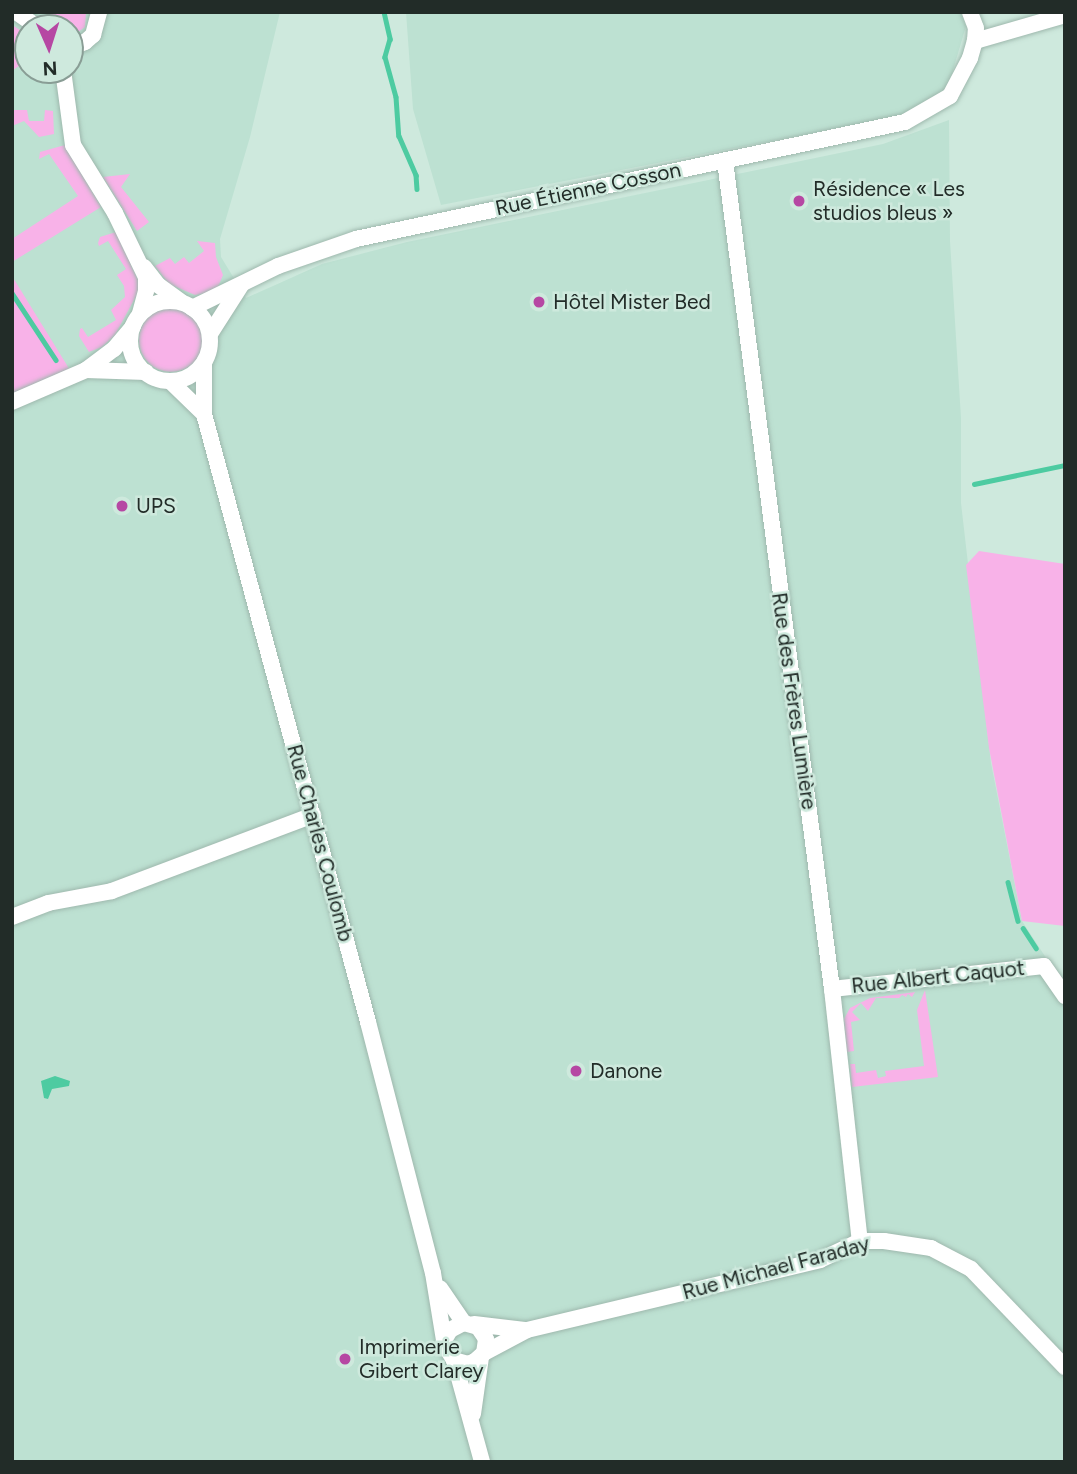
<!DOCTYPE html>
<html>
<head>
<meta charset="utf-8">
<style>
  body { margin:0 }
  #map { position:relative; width:1077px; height:1474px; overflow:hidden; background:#cee9dd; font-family:Figtree,sans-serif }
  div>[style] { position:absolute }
  .built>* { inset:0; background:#bde1d2 }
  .green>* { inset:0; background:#f8b2e8 }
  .round { border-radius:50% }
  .water>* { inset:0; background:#4dcba1 }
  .stream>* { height:4.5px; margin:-2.25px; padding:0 2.25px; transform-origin:2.25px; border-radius:2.25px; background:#4dcba1 }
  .roads { filter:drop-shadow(0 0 2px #9eb8ad) drop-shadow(0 0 2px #9eb8ad) }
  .street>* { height:16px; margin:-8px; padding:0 8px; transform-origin:8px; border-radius:8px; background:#fff }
  .street>.ring { margin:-8px; padding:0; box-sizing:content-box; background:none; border:16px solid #fff; border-radius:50% }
  .dots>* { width:19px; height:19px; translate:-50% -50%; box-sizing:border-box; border:4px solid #cee9dd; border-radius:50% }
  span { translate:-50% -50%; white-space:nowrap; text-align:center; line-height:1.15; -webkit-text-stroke:5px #cee9dd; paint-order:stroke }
  .street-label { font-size:21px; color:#222c28 }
  .poi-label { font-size:21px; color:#222c28 }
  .left { translate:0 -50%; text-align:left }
  .frame { position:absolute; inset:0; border:14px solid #222c28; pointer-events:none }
  .north { position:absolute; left:14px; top:14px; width:70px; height:70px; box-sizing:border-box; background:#cee9dd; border:2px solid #899d95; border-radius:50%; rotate:177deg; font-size:19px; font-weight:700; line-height:28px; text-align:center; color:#222c28 }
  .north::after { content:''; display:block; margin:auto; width:24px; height:32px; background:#b647a3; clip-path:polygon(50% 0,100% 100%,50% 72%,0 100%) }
</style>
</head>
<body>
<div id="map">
  <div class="built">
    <div style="clip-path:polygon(evenodd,12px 12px,280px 12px,250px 137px,220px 239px,221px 257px,246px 298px,322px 264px,407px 242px,883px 144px,949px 120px,950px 241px,961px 418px,961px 503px,991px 763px,1022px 921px,1065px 987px,1065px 1462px,12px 1462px,12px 12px,28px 28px,70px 28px,70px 70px,28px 70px,28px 28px)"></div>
    <div style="clip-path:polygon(406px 12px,960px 12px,966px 26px,948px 87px,915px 113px,441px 205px,413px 109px)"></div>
  </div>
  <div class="green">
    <div style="clip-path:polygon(47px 12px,86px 12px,85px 27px,70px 38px,70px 28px,49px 28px)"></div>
    <div style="clip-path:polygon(12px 25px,28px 35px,28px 60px,13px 70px)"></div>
    <div style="clip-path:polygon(12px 110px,27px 110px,29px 121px,44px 121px,45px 110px,53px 111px,54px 134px,39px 137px,24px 121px,12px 126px)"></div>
    <div style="clip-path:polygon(65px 145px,101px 207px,12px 262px,12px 239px,78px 196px,49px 154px,39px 159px,40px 152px)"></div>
    <div style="clip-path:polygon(130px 174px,121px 187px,149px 222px,137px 231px,103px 177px)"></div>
    <div style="clip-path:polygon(116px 232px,141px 287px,115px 335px,102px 347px,89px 352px,79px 336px,80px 329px,82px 328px,88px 337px,116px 320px,111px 310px,125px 297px,124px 286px,117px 275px,126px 269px,108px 241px,99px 246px,98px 243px,100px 237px)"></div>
    <div style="clip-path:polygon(197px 241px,215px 243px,216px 257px,223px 275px,218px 287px,212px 292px,195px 295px,169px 284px,155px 266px,170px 258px,175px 264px,184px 257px,189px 263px,204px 251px)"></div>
    <div style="clip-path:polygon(12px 276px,73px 375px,12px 402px)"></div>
    <div class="round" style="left:139px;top:308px;width:64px;height:64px"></div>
    <div style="clip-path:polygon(979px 551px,1065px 564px,1065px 926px,1022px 921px,989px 748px,966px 565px)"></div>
    <div style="clip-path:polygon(925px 990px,938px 1077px,852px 1087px,850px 1064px,855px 1064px,856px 1073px,876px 1070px,878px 1078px,886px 1076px,885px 1071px,924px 1066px,917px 1010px)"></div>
    <div style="clip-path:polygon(915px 992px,912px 997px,908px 994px,906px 997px,902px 995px,899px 998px,876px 998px,868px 1011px,861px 1003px,852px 1012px,860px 1020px,851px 1022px,854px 1051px,847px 1052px,844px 1019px,850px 1008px,870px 998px)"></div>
  </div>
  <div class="water">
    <div style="clip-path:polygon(55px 1076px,70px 1081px,69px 1086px,52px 1089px,48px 1099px,44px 1098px,41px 1081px)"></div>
  </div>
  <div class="stream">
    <div style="left:384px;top:12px;width:28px;rotate:77deg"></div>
    <div style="left:390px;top:39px;width:19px;rotate:106deg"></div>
    <div style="left:385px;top:57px;width:41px;rotate:74.6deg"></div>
    <div style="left:396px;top:97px;width:39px;rotate:86deg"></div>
    <div style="left:399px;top:136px;width:43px;rotate:66.4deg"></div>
    <div style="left:416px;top:175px;width:14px;rotate:86deg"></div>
    <div style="left:12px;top:293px;width:80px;rotate:56.7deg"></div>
    <div style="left:974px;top:484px;width:93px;rotate:-11.8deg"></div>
    <div style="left:1008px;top:882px;width:40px;rotate:75.6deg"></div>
    <div style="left:1023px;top:928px;width:24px;rotate:57deg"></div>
  </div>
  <div class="roads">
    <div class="street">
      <div style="left:16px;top:12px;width:24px;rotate:35deg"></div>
      <div style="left:975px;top:41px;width:94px;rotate:-16.1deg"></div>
      <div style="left:70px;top:48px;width:16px;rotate:-22deg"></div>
      <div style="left:85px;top:42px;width:11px;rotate:-41deg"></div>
      <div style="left:93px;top:35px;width:24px;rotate:-75deg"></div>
      <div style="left:63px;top:70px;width:76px;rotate:82.4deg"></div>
      <div style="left:73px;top:145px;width:80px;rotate:58.3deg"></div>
      <div style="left:115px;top:213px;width:71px;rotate:64.2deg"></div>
      <div style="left:146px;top:277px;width:14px;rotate:90deg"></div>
      <div style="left:146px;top:291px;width:24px;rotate:105deg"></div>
      <div style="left:725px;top:161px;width:835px;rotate:82.64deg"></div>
      <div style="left:832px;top:989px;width:254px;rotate:83.7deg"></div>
      <div style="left:144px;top:267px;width:23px;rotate:52deg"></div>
      <div style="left:158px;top:285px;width:29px;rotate:36deg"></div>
      <div class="ring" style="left:130px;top:301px;width:64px;height:64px"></div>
      <div style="left:192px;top:308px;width:96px;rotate:-26deg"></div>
      <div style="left:278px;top:266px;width:83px;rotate:-19.1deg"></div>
      <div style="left:356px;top:239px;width:561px;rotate:-12.03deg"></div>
      <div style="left:905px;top:122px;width:52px;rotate:-30deg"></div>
      <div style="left:950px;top:96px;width:43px;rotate:-62.2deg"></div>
      <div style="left:970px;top:58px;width:18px;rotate:-74deg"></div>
      <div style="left:975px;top:41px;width:13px;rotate:-86deg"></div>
      <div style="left:976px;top:28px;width:17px;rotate:-111deg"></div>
      <div style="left:210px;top:334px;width:59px;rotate:-57.4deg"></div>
      <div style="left:204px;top:363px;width:51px;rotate:90deg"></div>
      <div style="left:204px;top:414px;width:630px;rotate:74.9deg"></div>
      <div style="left:368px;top:1022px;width:259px;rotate:75.5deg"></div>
      <div style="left:433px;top:1273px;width:74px;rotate:80.7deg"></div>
      <div style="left:445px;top:1346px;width:17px;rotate:57deg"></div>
      <div style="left:454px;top:1360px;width:106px;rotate:74.6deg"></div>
      <div style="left:86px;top:370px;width:60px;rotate:1.9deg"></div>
      <div style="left:170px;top:381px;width:47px;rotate:44.1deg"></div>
      <div style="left:12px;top:402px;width:81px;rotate:-23.4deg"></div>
      <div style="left:86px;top:370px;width:35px;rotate:-37deg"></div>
      <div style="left:114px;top:349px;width:30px;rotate:-50deg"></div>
      <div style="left:12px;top:917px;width:39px;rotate:-21deg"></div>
      <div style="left:48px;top:903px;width:65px;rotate:-10.6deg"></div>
      <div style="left:112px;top:891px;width:215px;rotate:-20.7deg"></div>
      <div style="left:832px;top:989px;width:213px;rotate:-6.2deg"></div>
      <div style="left:1044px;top:966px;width:37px;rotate:55deg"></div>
      <div style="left:440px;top:1288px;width:42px;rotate:55.6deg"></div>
      <div style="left:474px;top:1324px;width:51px;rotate:6.7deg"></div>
      <div style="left:446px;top:1337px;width:8px;rotate:-60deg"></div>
      <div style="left:450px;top:1330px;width:16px;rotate:-27deg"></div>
      <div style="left:464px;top:1323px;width:15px;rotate:16deg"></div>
      <div style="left:478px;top:1327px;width:14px;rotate:56deg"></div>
      <div style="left:486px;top:1339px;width:14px;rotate:98deg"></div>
      <div style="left:484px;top:1353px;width:12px;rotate:138deg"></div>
      <div style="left:475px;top:1361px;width:8px;rotate:157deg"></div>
      <div style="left:468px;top:1364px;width:15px;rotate:-164deg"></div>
      <div style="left:484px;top:1353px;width:49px;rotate:-28.1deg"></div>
      <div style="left:527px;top:1330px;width:301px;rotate:-13.4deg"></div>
      <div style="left:820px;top:1260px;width:44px;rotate:-25.4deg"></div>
      <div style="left:860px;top:1241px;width:24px"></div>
      <div style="left:884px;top:1241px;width:48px;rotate:8.5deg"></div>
      <div style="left:931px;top:1248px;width:45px;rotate:27.7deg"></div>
      <div style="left:971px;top:1269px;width:136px;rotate:46.2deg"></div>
      <div style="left:473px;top:1414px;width:58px;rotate:-82deg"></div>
    </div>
  </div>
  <div class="dots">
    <div style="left:799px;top:201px;background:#b647a3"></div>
    <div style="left:539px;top:302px;background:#b647a3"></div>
    <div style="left:122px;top:506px;background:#b647a3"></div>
    <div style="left:576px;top:1071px;background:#b647a3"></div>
    <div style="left:345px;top:1359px;background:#b647a3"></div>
  </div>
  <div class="street-label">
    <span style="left:588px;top:189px;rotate:-12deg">Rue Étienne Cosson</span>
    <span style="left:794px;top:701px;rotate:82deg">Rue des Frères Lumière</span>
    <span style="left:320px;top:843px;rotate:75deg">Rue Charles Coulomb</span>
    <span style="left:938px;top:977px;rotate:-6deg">Rue Albert Caquot</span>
    <span style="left:776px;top:1268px;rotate:-15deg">Rue Michael Faraday</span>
  </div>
  <div class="poi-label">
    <span class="left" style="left:813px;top:201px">Résidence « Les<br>studios bleus »</span>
    <span class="left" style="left:553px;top:302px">Hôtel Mister Bed</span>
    <span class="left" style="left:136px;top:506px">UPS</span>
    <span class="left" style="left:590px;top:1071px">Danone</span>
    <span class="left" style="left:359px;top:1359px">Imprimerie<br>Gibert Clarey</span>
  </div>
  <div class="frame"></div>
  <div class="north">N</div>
</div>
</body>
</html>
